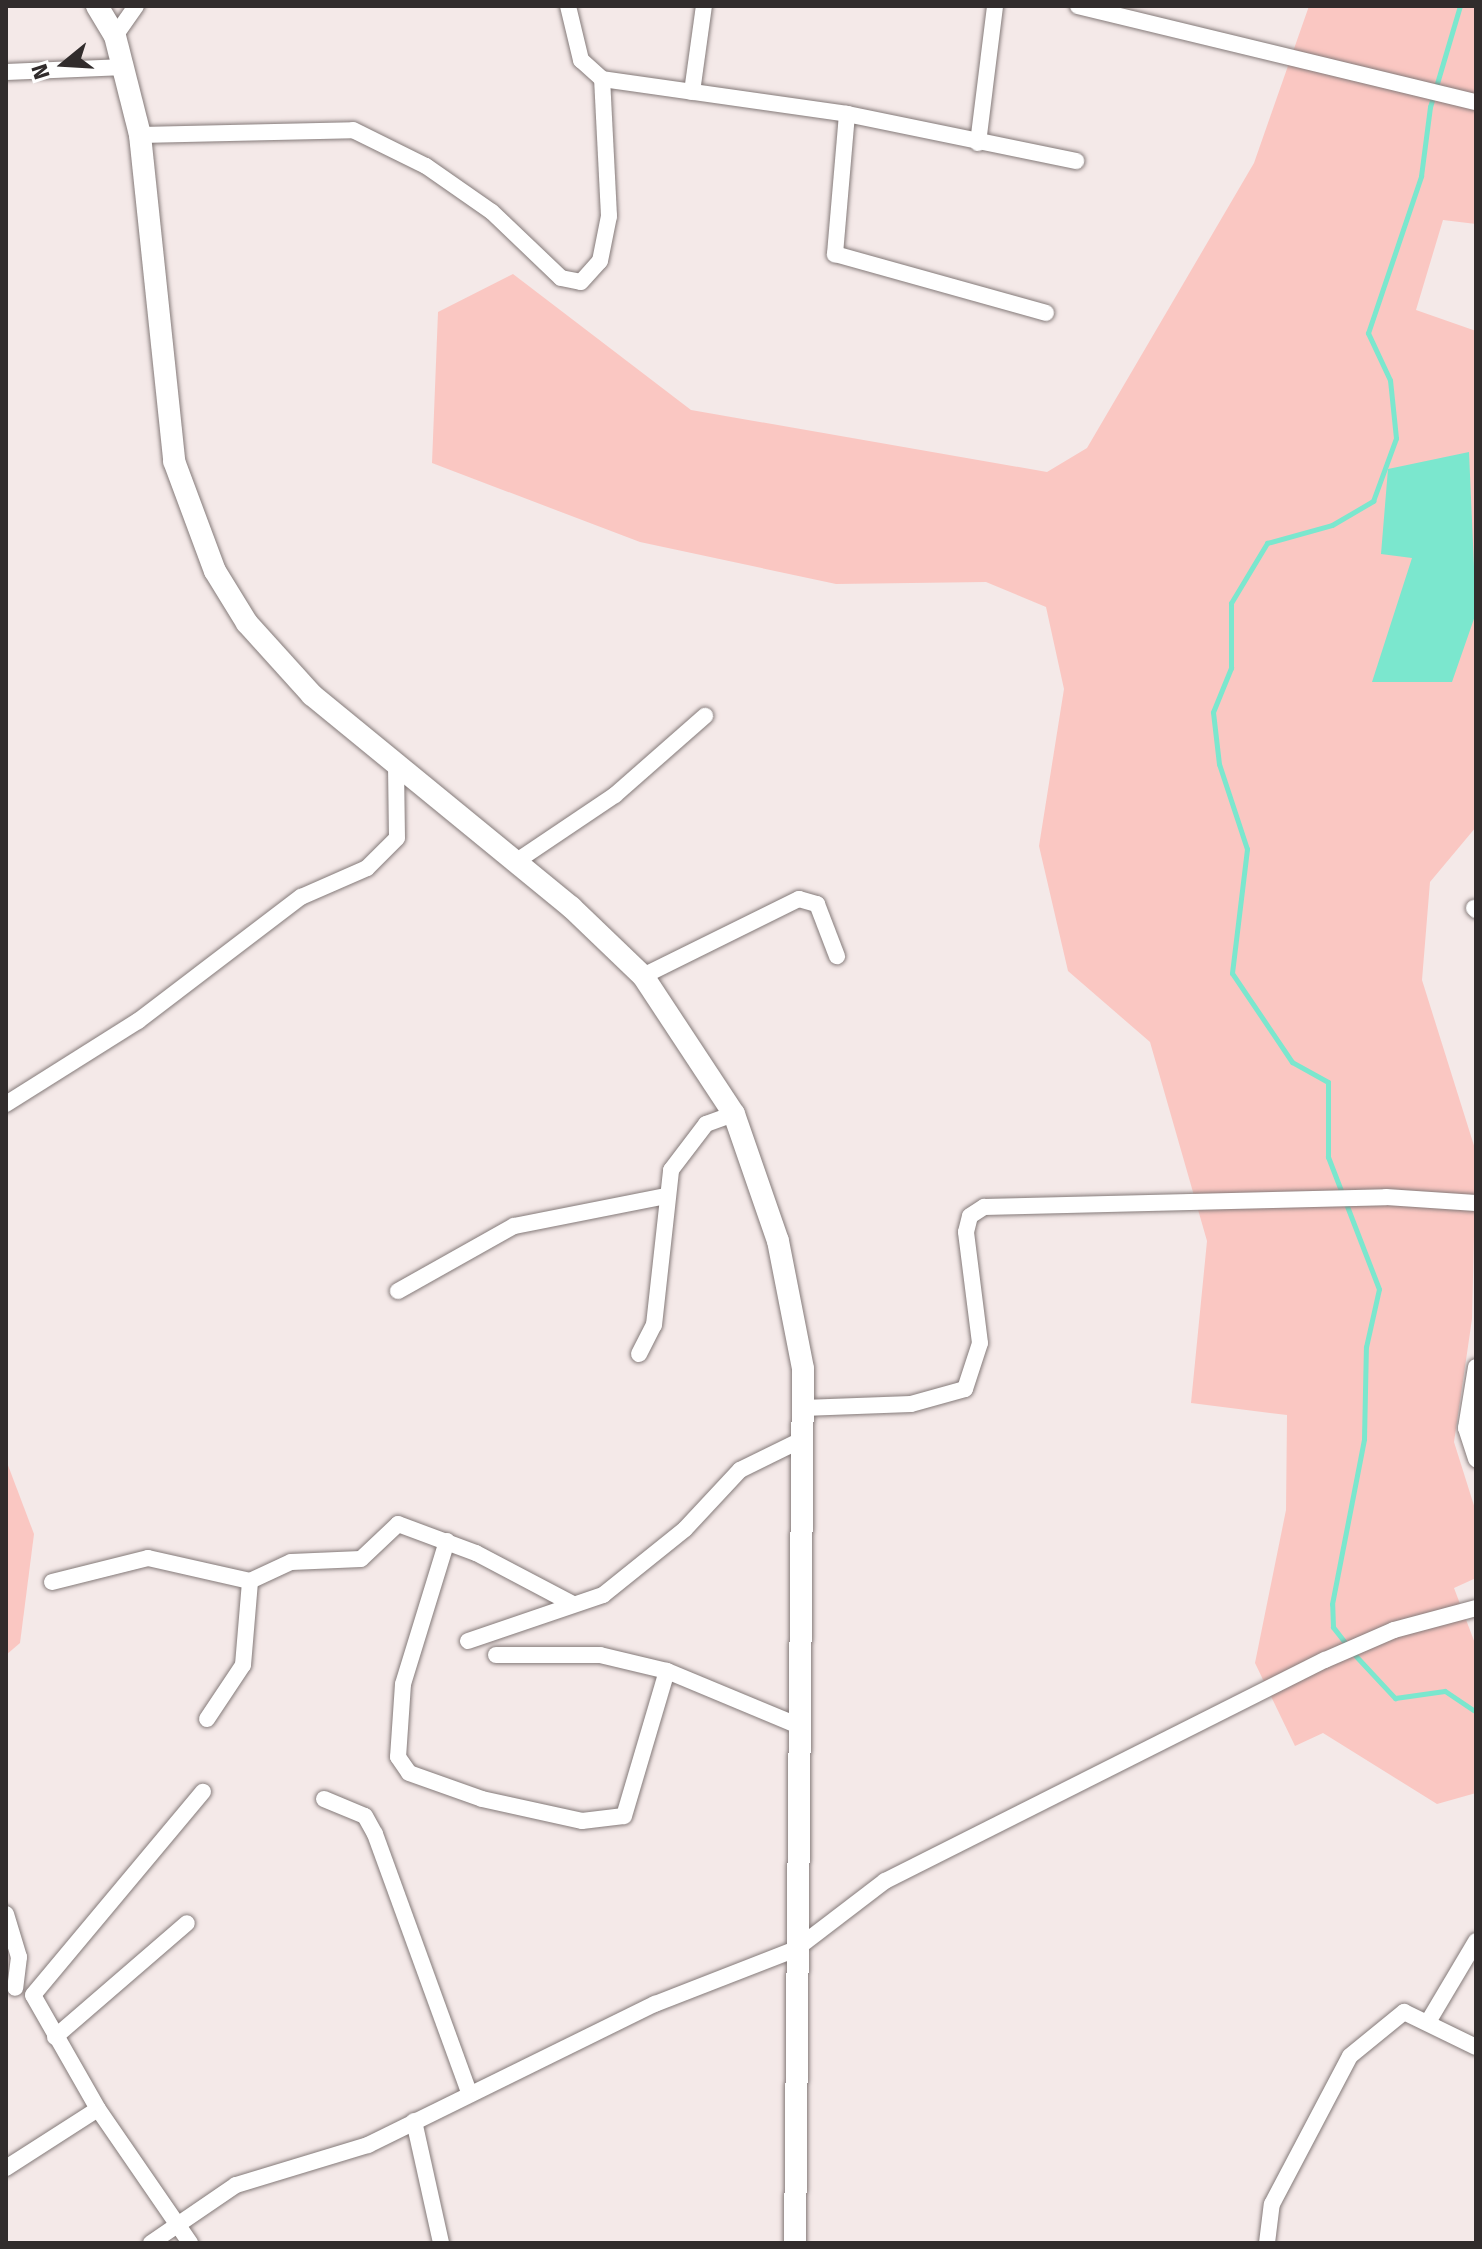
<!DOCTYPE html>
<html>
<head>
<meta charset="utf-8">
<style>
  body { margin:0 }
  #map { position:relative; width:1482px; height:2249px; overflow:hidden; background:#f4e9e8; font-family:"Fira Sans",sans-serif }
  div>[style] { position:absolute }
  .green>* { inset:0; background:#fac7c2 }
  .water>* { inset:0; background:#7be7ce }
  .stream>* { height:5px; margin:-2.5px; padding:0 2.5px; transform-origin:2.5px; border-radius:2.5px; background:#7be7ce }
  .roads { filter:drop-shadow(0 0 2px #847a79) drop-shadow(0 0 2px #847a79) }
  .minor>* { height:16px; margin:-8px; padding:0 8px; transform-origin:8px; border-radius:8px; background:#fff }
  .major>* { height:22px; margin:-11px; padding:0 11px; transform-origin:11px; border-radius:11px; background:#fff }
  span { translate:-50% -50%; white-space:nowrap; text-align:center; line-height:1.15; -webkit-text-stroke:7px #fff; paint-order:stroke }
  .frame { position:absolute; inset:0; border:8px solid #312c2c; pointer-events:none }
  .north { position:absolute; left:24px; top:24px; width:80px; height:80px; -webkit-text-stroke:6px #fff; paint-order:stroke; rotate:252deg; font-size:22px; font-weight:700; line-height:32px; text-align:center; color:#312c2c }
  .north::after { content:''; display:block; margin:auto; width:28px; height:36px; background:#312c2c; clip-path:polygon(50% 0,100% 100%,50% 72%,0 100%) }
</style>
</head>
<body>
<div id="map">
  <div class="green">
    <div style="clip-path:polygon(1309px 6px,1476px 6px,1476px 224px,1443px 220px,1416px 310px,1476px 331px,1476px 827px,1430px 882px,1422px 980px,1476px 1152px,1472px 1319px,1454px 1442px,1476px 1512px,1476px 1578px,1454px 1588px,1476px 1646px,1476px 1793px,1437px 1804px,1323px 1733px,1295px 1746px,1255px 1663px,1286px 1510px,1287px 1415px,1191px 1403px,1207px 1241px,1150px 1042px,1068px 971px,1039px 846px,1064px 689px,1046px 607px,986px 582px,836px 584px,640px 542px,432px 463px,438px 312px,513px 274px,691px 410px,1047px 472px,1087px 448px,1254px 163px)"></div>
    <div style="clip-path:polygon(6px 1460px,34px 1534px,20px 1643px,6px 1655px)"></div>
  </div>
  <div class="water">
    <div style="clip-path:polygon(1469px 452px,1476px 613px,1452px 682px,1372px 682px,1412px 558px,1381px 554px,1388px 469px)"></div>
  </div>
  <div class="stream">
    <div style="left:1347px;top:1645px;width:23px;rotate:-128deg"></div>
    <div style="left:1333px;top:1627px;width:23px;rotate:-92deg"></div>
    <div style="left:1332px;top:1604px;width:168px;rotate:-79deg"></div>
    <div style="left:1364px;top:1439px;width:92px;rotate:-88.8deg"></div>
    <div style="left:1366px;top:1347px;width:59px;rotate:-77.4deg"></div>
    <div style="left:1379px;top:1289px;width:142px;rotate:-111.1deg"></div>
    <div style="left:1328px;top:1157px;width:75px;rotate:-90deg"></div>
    <div style="left:1328px;top:1082px;width:41px;rotate:-150.9deg"></div>
    <div style="left:1292px;top:1062px;width:107px;rotate:-124deg"></div>
    <div style="left:1232px;top:973px;width:125px;rotate:-83.1deg"></div>
    <div style="left:1247px;top:849px;width:89px;rotate:-108.2deg"></div>
    <div style="left:1219px;top:764px;width:52px;rotate:-96.6deg"></div>
    <div style="left:1213px;top:712px;width:48px;rotate:-67.8deg"></div>
    <div style="left:1231px;top:668px;width:65px;rotate:-90deg"></div>
    <div style="left:1231px;top:603px;width:70px;rotate:-59deg"></div>
    <div style="left:1267px;top:543px;width:67px;rotate:-15.5deg"></div>
    <div style="left:1332px;top:525px;width:48px;rotate:-30.3deg"></div>
    <div style="left:1373px;top:501px;width:67px;rotate:-69.9deg"></div>
    <div style="left:1396px;top:438px;width:58px;rotate:-95.9deg"></div>
    <div style="left:1390px;top:380px;width:52px;rotate:-115.1deg"></div>
    <div style="left:1368px;top:333px;width:166px;rotate:-71.3deg"></div>
    <div style="left:1421px;top:176px;width:70px;rotate:-82.6deg"></div>
    <div style="left:1430px;top:107px;width:105px;rotate:-73.5deg"></div>
    <div style="left:1353px;top:1653px;width:62px;rotate:47deg"></div>
    <div style="left:1395px;top:1698px;width:50px;rotate:-8deg"></div>
    <div style="left:1445px;top:1691px;width:34px;rotate:34deg"></div>
  </div>
  <div class="roads">
    <div class="minor">
      <div style="left:568px;top:6px;width:56px;rotate:76.5deg"></div>
      <div style="left:581px;top:60px;width:28px;rotate:42deg"></div>
      <div style="left:602px;top:79px;width:247px;rotate:8.1deg"></div>
      <div style="left:847px;top:114px;width:234px;rotate:11.6deg"></div>
      <div style="left:1078px;top:6px;width:409px;rotate:13.6deg"></div>
      <div style="left:115px;top:36px;width:37px;rotate:-55deg"></div>
      <div style="left:6px;top:72px;width:119px;rotate:-2.4deg"></div>
      <div style="left:692px;top:92px;width:87px;rotate:-82.1deg"></div>
      <div style="left:847px;top:114px;width:141px;rotate:94.9deg"></div>
      <div style="left:835px;top:254px;width:219px;rotate:15.6deg"></div>
      <div style="left:140px;top:135px;width:213px;rotate:-1.3deg"></div>
      <div style="left:353px;top:130px;width:81px;rotate:26.3deg"></div>
      <div style="left:426px;top:166px;width:80px;rotate:34.9deg"></div>
      <div style="left:492px;top:212px;width:95px;rotate:43.7deg"></div>
      <div style="left:561px;top:278px;width:20px;rotate:11deg"></div>
      <div style="left:581px;top:282px;width:28px;rotate:-48deg"></div>
      <div style="left:600px;top:261px;width:46px;rotate:-78.7deg"></div>
      <div style="left:609px;top:216px;width:137px;rotate:-92.9deg"></div>
      <div style="left:978px;top:143px;width:138px;rotate:-82.9deg"></div>
      <div style="left:517px;top:861px;width:118px;rotate:-34deg"></div>
      <div style="left:615px;top:795px;width:120px;rotate:-41.3deg"></div>
      <div style="left:1474px;top:908px;width:3px;rotate:45deg"></div>
      <div style="left:643px;top:976px;width:174px;rotate:-26.3deg"></div>
      <div style="left:799px;top:899px;width:19px;rotate:16deg"></div>
      <div style="left:817px;top:904px;width:56px;rotate:69deg"></div>
      <div style="left:6px;top:1104px;width:156px;rotate:-32.2deg"></div>
      <div style="left:138px;top:1021px;width:205px;rotate:-37.3deg"></div>
      <div style="left:301px;top:897px;width:72px;rotate:-23.7deg"></div>
      <div style="left:367px;top:868px;width:42px;rotate:-45deg"></div>
      <div style="left:397px;top:838px;width:71px;rotate:-90.8deg"></div>
      <div style="left:398px;top:1291px;width:133px;rotate:-29.3deg"></div>
      <div style="left:514px;top:1226px;width:154px;rotate:-11.2deg"></div>
      <div style="left:639px;top:1354px;width:33px;rotate:-63deg"></div>
      <div style="left:654px;top:1325px;width:156px;rotate:-83.7deg"></div>
      <div style="left:671px;top:1170px;width:58px;rotate:-52.7deg"></div>
      <div style="left:706px;top:1124px;width:30px;rotate:-20deg"></div>
      <div style="left:1476px;top:1367px;width:62px;rotate:99.3deg"></div>
      <div style="left:1466px;top:1428px;width:33px;rotate:72deg"></div>
      <div style="left:803px;top:1408px;width:108px;rotate:-2.1deg"></div>
      <div style="left:911px;top:1404px;width:56px;rotate:-15.5deg"></div>
      <div style="left:965px;top:1389px;width:48px;rotate:-71.9deg"></div>
      <div style="left:980px;top:1343px;width:112px;rotate:-97.2deg"></div>
      <div style="left:966px;top:1232px;width:16px;rotate:-76deg"></div>
      <div style="left:970px;top:1216px;width:17px;rotate:-33deg"></div>
      <div style="left:984px;top:1207px;width:402px;rotate:-1.4deg"></div>
      <div style="left:1386px;top:1197px;width:90px;rotate:3.8deg"></div>
      <div style="left:447px;top:1541px;width:150px;rotate:107.1deg"></div>
      <div style="left:403px;top:1684px;width:73px;rotate:93.9deg"></div>
      <div style="left:398px;top:1757px;width:19px;rotate:55deg"></div>
      <div style="left:409px;top:1773px;width:77px;rotate:19.6deg"></div>
      <div style="left:482px;top:1799px;width:102px;rotate:12.4deg"></div>
      <div style="left:582px;top:1821px;width:42px;rotate:-6.8deg"></div>
      <div style="left:624px;top:1816px;width:151px;rotate:-73.5deg"></div>
      <div style="left:52px;top:1582px;width:99px;rotate:-14deg"></div>
      <div style="left:148px;top:1558px;width:105px;rotate:12.7deg"></div>
      <div style="left:250px;top:1581px;width:45px;rotate:-24.9deg"></div>
      <div style="left:291px;top:1562px;width:70px;rotate:-2.5deg"></div>
      <div style="left:361px;top:1559px;width:51px;rotate:-43.4deg"></div>
      <div style="left:398px;top:1524px;width:83px;rotate:20.4deg"></div>
      <div style="left:476px;top:1553px;width:107px;rotate:27.8deg"></div>
      <div style="left:468px;top:1641px;width:143px;rotate:-18.8deg"></div>
      <div style="left:603px;top:1595px;width:105px;rotate:-38.8deg"></div>
      <div style="left:685px;top:1529px;width:81px;rotate:-47deg"></div>
      <div style="left:740px;top:1470px;width:70px;rotate:-26.2deg"></div>
      <div style="left:496px;top:1655px;width:104px"></div>
      <div style="left:600px;top:1655px;width:69px;rotate:13.4deg"></div>
      <div style="left:667px;top:1671px;width:141px;rotate:22.6deg"></div>
      <div style="left:207px;top:1719px;width:65px;rotate:-56.3deg"></div>
      <div style="left:243px;top:1665px;width:84px;rotate:-85.2deg"></div>
      <div style="left:324px;top:1799px;width:44px;rotate:22.5deg"></div>
      <div style="left:365px;top:1816px;width:21px;rotate:61deg"></div>
      <div style="left:375px;top:1834px;width:272px;rotate:70deg"></div>
      <div style="left:6px;top:1914px;width:45px;rotate:73.2deg"></div>
      <div style="left:19px;top:1957px;width:31px;rotate:97deg"></div>
      <div style="left:1428px;top:2022px;width:94px;rotate:-59.3deg"></div>
      <div style="left:55px;top:2037px;width:174px;rotate:-40.8deg"></div>
      <div style="left:98px;top:2109px;width:131px;rotate:-119.7deg"></div>
      <div style="left:33px;top:1995px;width:265px;rotate:-50.1deg"></div>
      <div style="left:414px;top:2121px;width:125px;rotate:77.5deg"></div>
      <div style="left:6px;top:2168px;width:109px;rotate:-32.7deg"></div>
      <div style="left:98px;top:2109px;width:163px;rotate:55.5deg"></div>
      <div style="left:151px;top:2243px;width:103px;rotate:-34.3deg"></div>
      <div style="left:236px;top:2185px;width:138px;rotate:-16.9deg"></div>
      <div style="left:368px;top:2145px;width:320px;rotate:-26.2deg"></div>
      <div style="left:655px;top:2004px;width:151px;rotate:-21.3deg"></div>
      <div style="left:796px;top:1949px;width:112px;rotate:-37.4deg"></div>
      <div style="left:885px;top:1881px;width:492px;rotate:-26.7deg"></div>
      <div style="left:1325px;top:1660px;width:75px;rotate:-23.5deg"></div>
      <div style="left:1394px;top:1630px;width:85px;rotate:-15deg"></div>
      <div style="left:1267px;top:2243px;width:39px;rotate:-83deg"></div>
      <div style="left:1272px;top:2204px;width:167px;rotate:-62.2deg"></div>
      <div style="left:1350px;top:2056px;width:70px;rotate:-39.2deg"></div>
      <div style="left:1404px;top:2012px;width:80px;rotate:25.9deg"></div>
    </div>
    <div class="major">
      <div style="left:97px;top:6px;width:35px;rotate:59deg"></div>
      <div style="left:115px;top:36px;width:102px;rotate:75.8deg"></div>
      <div style="left:140px;top:135px;width:328px;rotate:84deg"></div>
      <div style="left:174px;top:461px;width:117px;rotate:69.6deg"></div>
      <div style="left:215px;top:571px;width:61px;rotate:58.4deg"></div>
      <div style="left:247px;top:623px;width:97px;rotate:47.9deg"></div>
      <div style="left:312px;top:695px;width:335px;rotate:39.3deg"></div>
      <div style="left:571px;top:907px;width:100px;rotate:43.8deg"></div>
      <div style="left:643px;top:976px;width:165px;rotate:56.6deg"></div>
      <div style="left:734px;top:1114px;width:134px;rotate:70.9deg"></div>
      <div style="left:778px;top:1241px;width:130px;rotate:78.9deg"></div>
      <div style="left:803px;top:1369px;width:874px;rotate:90.52deg"></div>
    </div>
  </div>
  <div class="frame"></div>
  <div class="north">N</div>
</div>
</body>
</html>
